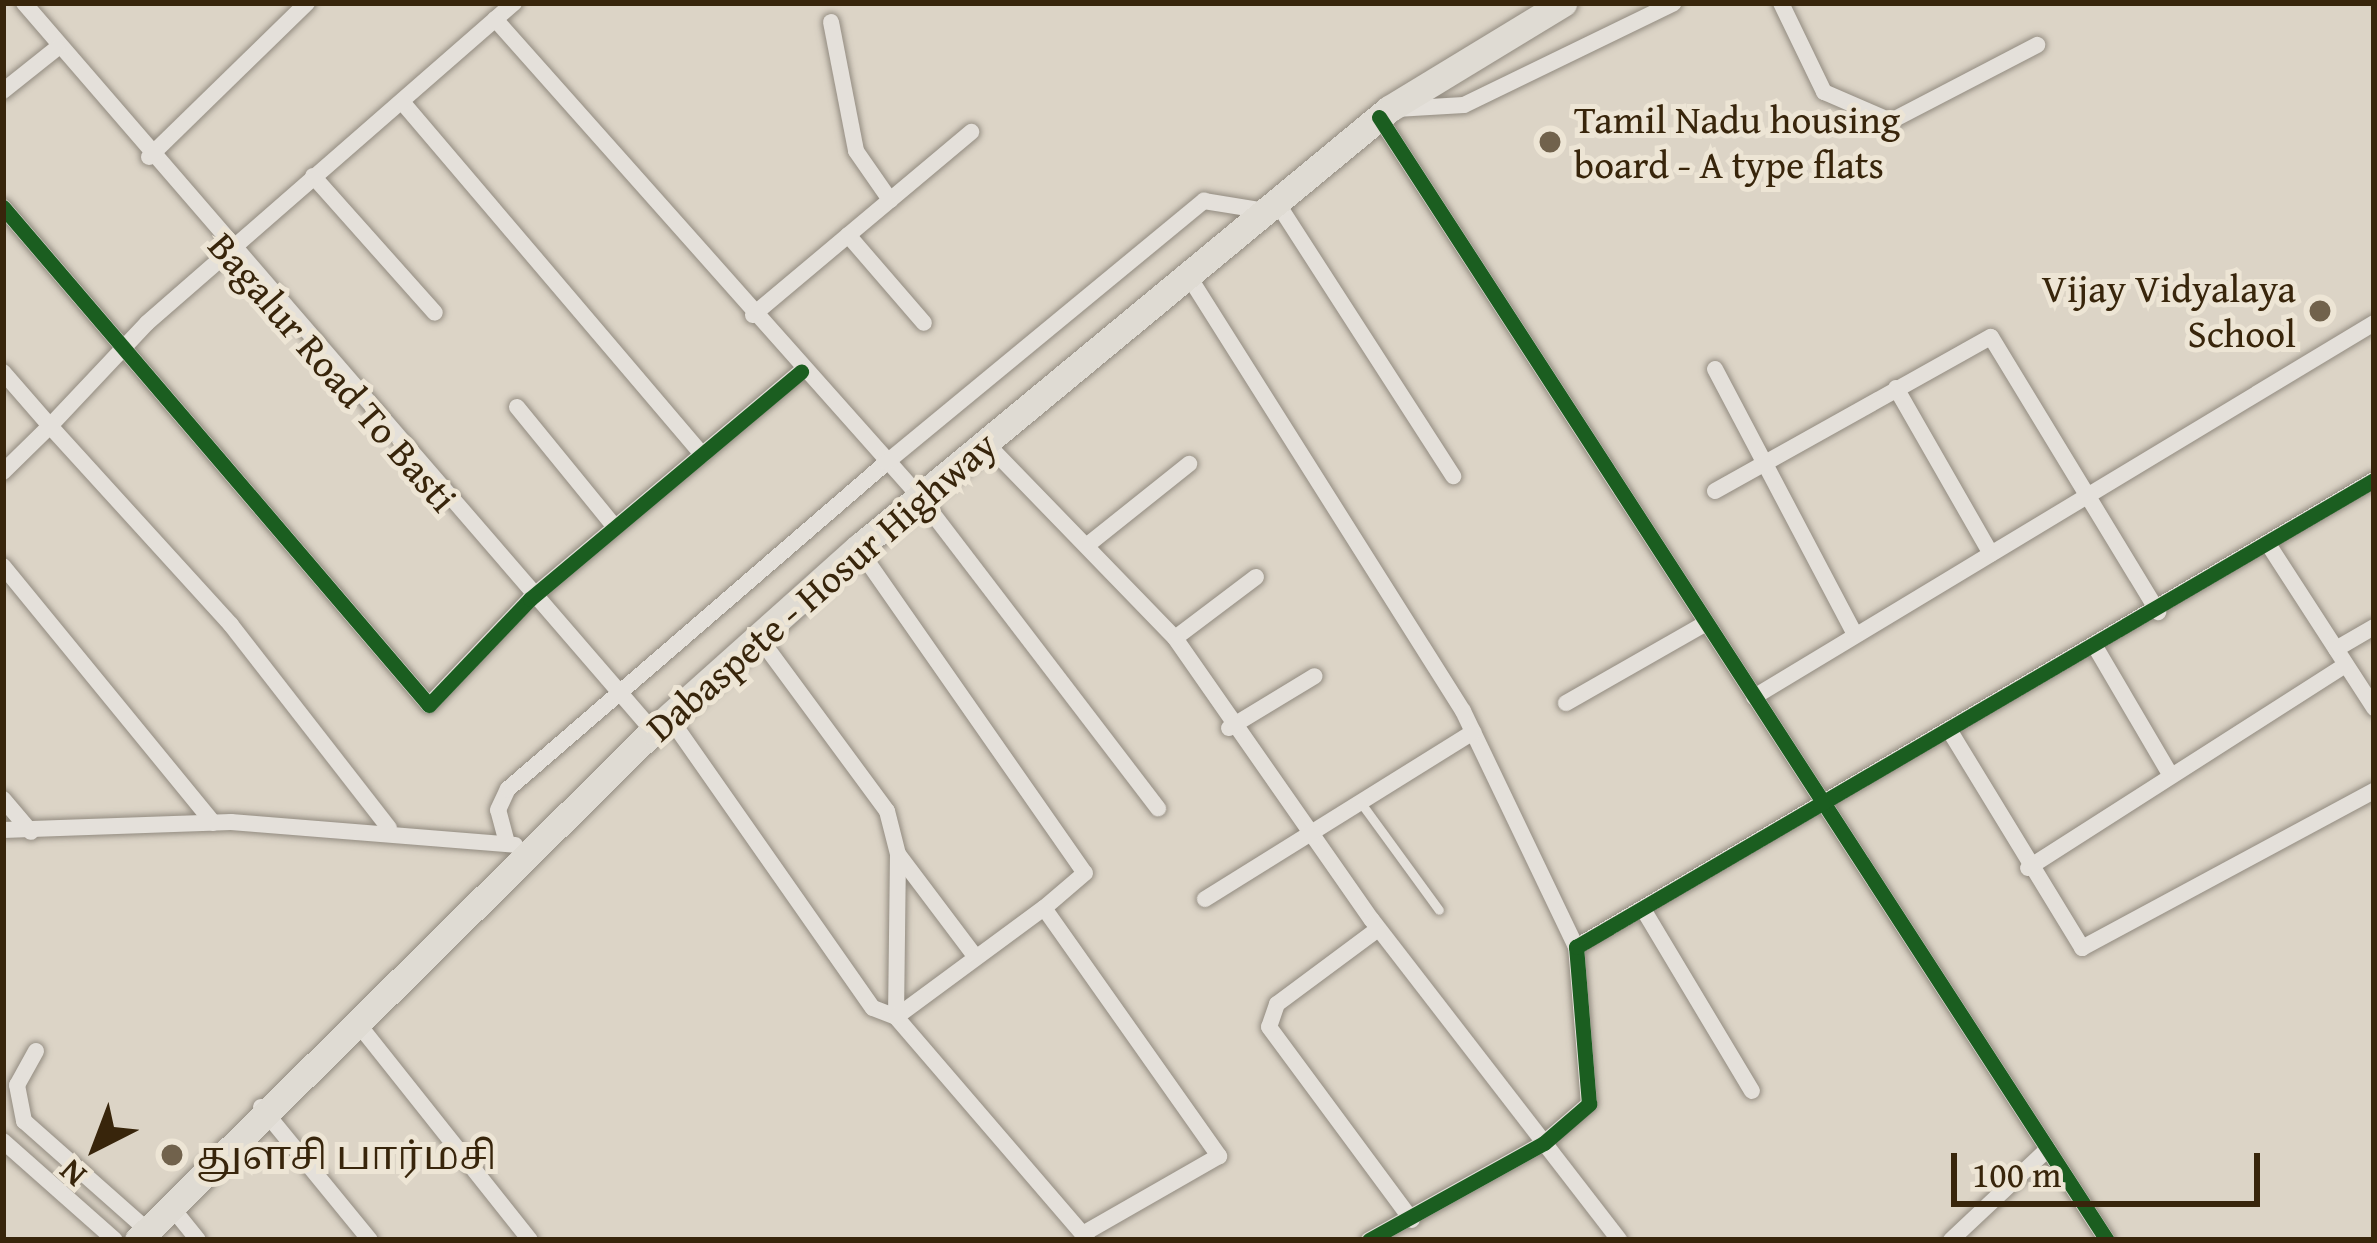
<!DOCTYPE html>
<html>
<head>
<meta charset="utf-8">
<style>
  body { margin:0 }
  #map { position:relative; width:2377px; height:1243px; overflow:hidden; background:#dcd4c6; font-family:"Gentium Book Plus","Noto Serif Tamil",serif }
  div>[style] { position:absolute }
  .roads { filter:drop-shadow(0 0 3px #928b80) drop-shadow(0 0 3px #928b80) }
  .service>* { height:9px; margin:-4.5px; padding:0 4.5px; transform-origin:4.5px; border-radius:4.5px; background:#e4e0da }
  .minor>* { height:16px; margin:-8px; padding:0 8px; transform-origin:8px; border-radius:8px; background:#e4e0da }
  .trunk>* { height:27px; margin:-13.5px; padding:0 13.5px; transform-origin:13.5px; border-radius:13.5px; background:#dfdbd3 }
  .cycleway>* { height:15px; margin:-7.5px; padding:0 7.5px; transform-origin:7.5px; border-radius:7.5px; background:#1b5e20 }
  .dots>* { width:33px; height:33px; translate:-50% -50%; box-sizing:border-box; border:6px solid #ede5d5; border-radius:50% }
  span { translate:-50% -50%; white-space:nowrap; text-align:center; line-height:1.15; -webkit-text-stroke:10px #ede5d5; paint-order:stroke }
  .poi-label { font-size:39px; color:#38250b }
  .left { translate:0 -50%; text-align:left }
  .right { translate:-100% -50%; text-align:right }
  .street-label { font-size:39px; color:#38250b }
  .frame { position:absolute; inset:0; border:6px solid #38250b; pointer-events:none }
  .north { position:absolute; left:36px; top:1087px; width:120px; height:120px; -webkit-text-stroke:9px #ede5d5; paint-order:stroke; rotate:222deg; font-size:33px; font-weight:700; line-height:48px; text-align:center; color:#38250b }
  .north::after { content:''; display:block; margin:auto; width:42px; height:54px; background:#38250b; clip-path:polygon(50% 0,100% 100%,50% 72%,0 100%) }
  .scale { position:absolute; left:1951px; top:1153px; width:309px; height:54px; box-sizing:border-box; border:6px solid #38250b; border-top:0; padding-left:15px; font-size:36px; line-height:42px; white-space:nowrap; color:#38250b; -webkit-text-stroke:9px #ede5d5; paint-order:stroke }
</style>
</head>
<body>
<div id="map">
  <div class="roads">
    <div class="service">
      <div style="left:1361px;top:803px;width:132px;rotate:53.9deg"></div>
    </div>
    <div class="minor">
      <div style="left:24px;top:3px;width:962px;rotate:49.17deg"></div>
      <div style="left:1781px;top:3px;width:99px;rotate:64.2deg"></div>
      <div style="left:1824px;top:92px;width:73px;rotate:23.4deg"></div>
      <div style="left:1891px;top:121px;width:165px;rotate:-27.5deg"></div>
      <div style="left:495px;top:19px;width:640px;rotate:48.36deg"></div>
      <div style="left:920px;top:497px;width:392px;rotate:52.6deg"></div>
      <div style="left:831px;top:22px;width:131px;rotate:79deg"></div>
      <div style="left:856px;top:151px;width:60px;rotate:55.2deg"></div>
      <div style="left:3px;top:91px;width:69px;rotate:-38.5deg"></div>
      <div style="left:403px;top:103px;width:462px;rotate:49.6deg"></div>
      <div style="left:1396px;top:109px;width:68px;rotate:-3.4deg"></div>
      <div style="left:1464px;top:105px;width:233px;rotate:-25.9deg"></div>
      <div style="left:1379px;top:117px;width:1338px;rotate:57.05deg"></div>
      <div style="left:149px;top:157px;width:221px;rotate:-44.3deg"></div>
      <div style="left:313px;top:176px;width:183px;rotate:48.3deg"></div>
      <div style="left:1274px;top:198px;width:331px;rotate:57.2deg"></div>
      <div style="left:3px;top:207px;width:655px;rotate:49.46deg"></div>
      <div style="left:429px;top:705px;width:146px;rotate:-46.4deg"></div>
      <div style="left:530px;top:599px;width:354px;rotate:-40deg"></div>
      <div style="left:848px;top:235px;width:116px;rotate:49.2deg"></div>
      <div style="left:1186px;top:272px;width:519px;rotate:57.75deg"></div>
      <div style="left:1463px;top:711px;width:262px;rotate:64.4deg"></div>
      <div style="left:753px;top:315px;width:285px;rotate:-40deg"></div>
      <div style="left:1715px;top:369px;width:298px;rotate:62.2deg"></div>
      <div style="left:3px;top:372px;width:72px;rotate:49deg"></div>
      <div style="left:50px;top:426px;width:141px;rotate:-46.7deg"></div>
      <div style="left:147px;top:323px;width:487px;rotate:-41.1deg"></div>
      <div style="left:1896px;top:388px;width:191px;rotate:60.2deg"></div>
      <div style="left:517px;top:407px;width:154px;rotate:50.8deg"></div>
      <div style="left:985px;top:442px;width:273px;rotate:45.9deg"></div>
      <div style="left:3px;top:472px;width:66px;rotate:-44.4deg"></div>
      <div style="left:50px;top:426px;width:269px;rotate:47.7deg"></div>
      <div style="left:231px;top:625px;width:257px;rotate:52.1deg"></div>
      <div style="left:1715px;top:491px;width:316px;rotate:-29.2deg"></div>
      <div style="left:1991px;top:337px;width:322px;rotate:58.7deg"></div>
      <div style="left:1090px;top:543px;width:127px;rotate:-38.6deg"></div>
      <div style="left:2270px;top:547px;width:192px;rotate:57.1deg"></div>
      <div style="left:858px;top:548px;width:396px;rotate:55.1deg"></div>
      <div style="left:1085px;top:873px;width:54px;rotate:139.5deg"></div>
      <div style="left:1044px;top:908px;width:304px;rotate:54.8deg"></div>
      <div style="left:1219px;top:1156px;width:157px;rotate:150.2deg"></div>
      <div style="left:3px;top:566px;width:332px;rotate:50.7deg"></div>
      <div style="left:1256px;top:577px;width:101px;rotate:143deg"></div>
      <div style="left:1175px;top:638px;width:344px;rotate:55.1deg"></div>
      <div style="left:1372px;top:920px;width:404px;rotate:52.3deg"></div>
      <div style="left:758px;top:636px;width:217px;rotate:53.6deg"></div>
      <div style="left:887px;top:811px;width:44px;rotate:75.7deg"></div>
      <div style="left:898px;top:854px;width:163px;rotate:90.7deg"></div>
      <div style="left:896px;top:1017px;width:293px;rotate:49.3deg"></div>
      <div style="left:2096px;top:648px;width:148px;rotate:59.6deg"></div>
      <div style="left:2336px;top:649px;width:44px;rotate:-30.1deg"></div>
      <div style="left:1754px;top:697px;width:724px;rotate:-31.1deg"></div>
      <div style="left:1566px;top:703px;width:161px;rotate:-29.7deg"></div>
      <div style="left:669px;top:717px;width:355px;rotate:55deg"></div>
      <div style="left:873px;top:1008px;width:25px;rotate:21deg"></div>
      <div style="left:896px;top:1017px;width:184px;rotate:-36.4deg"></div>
      <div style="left:1229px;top:728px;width:100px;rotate:-31.2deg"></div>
      <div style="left:1951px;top:733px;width:252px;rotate:58.6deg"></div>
      <div style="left:2082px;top:948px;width:332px;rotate:-28.3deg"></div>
      <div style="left:3px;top:799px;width:43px;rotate:49.7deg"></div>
      <div style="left:3px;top:830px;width:228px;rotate:-2deg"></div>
      <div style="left:231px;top:822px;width:285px;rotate:4.6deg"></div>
      <div style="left:507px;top:843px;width:34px;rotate:-105deg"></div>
      <div style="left:498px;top:810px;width:23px;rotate:-65deg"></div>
      <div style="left:508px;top:789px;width:501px;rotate:-40.79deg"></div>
      <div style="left:887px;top:462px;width:411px;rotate:-39.5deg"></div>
      <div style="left:1204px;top:201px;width:57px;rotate:9.1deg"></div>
      <div style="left:898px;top:854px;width:128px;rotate:53deg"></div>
      <div style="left:2028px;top:868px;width:377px;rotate:-32.6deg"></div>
      <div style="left:1205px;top:899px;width:316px;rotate:-31.9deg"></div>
      <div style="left:1643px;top:909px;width:212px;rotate:59.1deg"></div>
      <div style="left:1378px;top:929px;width:126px;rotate:143.4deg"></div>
      <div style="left:1277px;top:1004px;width:24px;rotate:109deg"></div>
      <div style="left:1269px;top:1027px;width:240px;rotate:53.5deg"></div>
      <div style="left:355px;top:1020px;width:281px;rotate:51.5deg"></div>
      <div style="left:36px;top:1051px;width:39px;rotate:119deg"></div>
      <div style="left:17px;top:1085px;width:37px;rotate:79deg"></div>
      <div style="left:24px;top:1121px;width:164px;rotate:41.5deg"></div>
      <div style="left:261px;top:1107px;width:172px;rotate:50.7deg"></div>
      <div style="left:3px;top:1141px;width:149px;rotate:41.5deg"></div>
      <div style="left:169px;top:1204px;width:46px;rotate:51.1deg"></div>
      <div style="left:1369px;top:1240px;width:200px;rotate:-29deg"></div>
      <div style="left:1544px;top:1143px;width:60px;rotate:-40.9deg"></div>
      <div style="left:1589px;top:1104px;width:158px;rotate:-94.7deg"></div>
      <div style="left:1576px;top:947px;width:925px;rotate:-30.34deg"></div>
      <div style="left:1951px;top:1240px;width:133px;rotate:-43.2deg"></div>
    </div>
    <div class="trunk">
      <div style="left:138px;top:1240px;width:724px;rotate:-44.66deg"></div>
      <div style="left:653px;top:731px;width:275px;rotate:-41.8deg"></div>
      <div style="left:858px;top:548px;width:689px;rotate:-39.58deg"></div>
      <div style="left:1389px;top:109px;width:204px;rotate:-31.3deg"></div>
    </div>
  </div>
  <div class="cycleway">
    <div style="left:1379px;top:117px;width:1338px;rotate:57.05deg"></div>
    <div style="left:3px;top:207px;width:655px;rotate:49.46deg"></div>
    <div style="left:429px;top:705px;width:146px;rotate:-46.4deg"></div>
    <div style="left:530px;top:599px;width:354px;rotate:-40deg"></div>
    <div style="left:1369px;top:1240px;width:200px;rotate:-29deg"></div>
    <div style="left:1544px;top:1143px;width:60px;rotate:-40.9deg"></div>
    <div style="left:1589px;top:1104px;width:158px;rotate:-94.7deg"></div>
    <div style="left:1576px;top:947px;width:925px;rotate:-30.34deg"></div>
  </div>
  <div class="dots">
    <div style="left:1550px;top:142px;background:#71624c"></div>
    <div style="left:2320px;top:311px;background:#71624c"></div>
    <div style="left:172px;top:1155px;background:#71624c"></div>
  </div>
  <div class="poi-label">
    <span class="left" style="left:1574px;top:142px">Tamil Nadu housing<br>board - A type flats</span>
    <span class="right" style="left:2296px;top:311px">Vijay Vidyalaya<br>School</span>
    <span class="left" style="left:196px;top:1155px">துளசி பார்மசி</span>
  </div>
  <div class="street-label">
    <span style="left:333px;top:372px;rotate:49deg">Bagalur Road To Basti</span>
    <span style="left:821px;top:586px;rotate:-41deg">Dabaspete - Hosur Highway</span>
  </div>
  <div class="frame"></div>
  <div class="north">N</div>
  <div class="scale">100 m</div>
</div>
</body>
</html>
